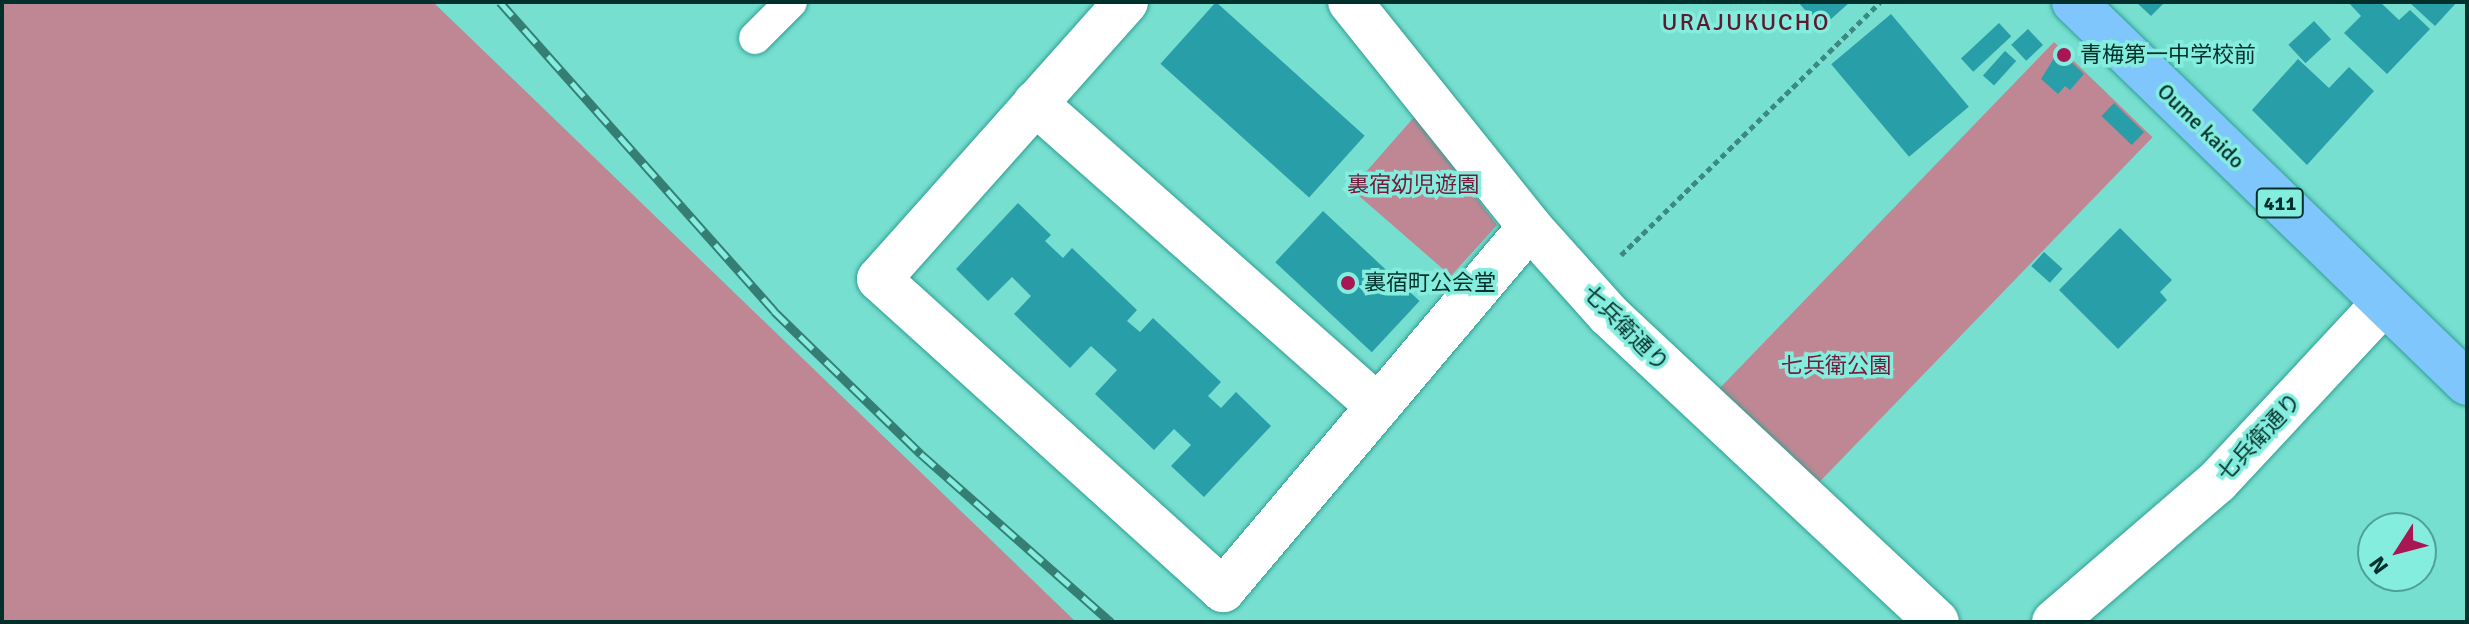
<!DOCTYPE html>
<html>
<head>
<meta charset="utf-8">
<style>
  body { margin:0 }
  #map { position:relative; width:2469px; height:624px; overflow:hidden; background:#77dfd0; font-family:Signika,"Noto Sans JP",sans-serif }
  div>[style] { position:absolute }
  .green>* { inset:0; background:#bf8794; transform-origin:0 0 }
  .building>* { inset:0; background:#279ea8; transform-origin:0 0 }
  .path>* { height:5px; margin-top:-2.5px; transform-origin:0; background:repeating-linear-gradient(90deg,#3c897f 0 6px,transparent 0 10px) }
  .roads { filter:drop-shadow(0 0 2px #2e9e91) drop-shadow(0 0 2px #2e9e91) }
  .service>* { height:32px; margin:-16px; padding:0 16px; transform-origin:16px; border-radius:16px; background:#fff }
  .minor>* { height:44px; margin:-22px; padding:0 22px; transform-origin:22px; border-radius:22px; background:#fff }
  .trunk>* { height:44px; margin:-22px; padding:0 22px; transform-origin:22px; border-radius:22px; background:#7ec6fc }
  .rail>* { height:9px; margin-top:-4.5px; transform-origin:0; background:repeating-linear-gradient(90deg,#84eddd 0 18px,#357e74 0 36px); box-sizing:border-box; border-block:2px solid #357e74 }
  .dots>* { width:22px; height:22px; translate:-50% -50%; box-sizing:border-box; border:4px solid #84eddd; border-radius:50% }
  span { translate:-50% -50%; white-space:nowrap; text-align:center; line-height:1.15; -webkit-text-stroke:7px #84eddd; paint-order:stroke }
  .shield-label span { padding:2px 6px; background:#84eddd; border:2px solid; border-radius:6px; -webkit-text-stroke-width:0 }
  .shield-label { font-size:20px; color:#00302b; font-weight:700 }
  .poi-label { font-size:22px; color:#00302b }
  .left { translate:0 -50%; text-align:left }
  .street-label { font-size:22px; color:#00302b }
  .park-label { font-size:22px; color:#761a3b }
  .neighbourhood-label { font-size:24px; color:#5d1a30; letter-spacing:2px }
  .frame { position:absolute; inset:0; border:4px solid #00302b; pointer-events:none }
  .north { position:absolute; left:2357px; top:512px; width:80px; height:80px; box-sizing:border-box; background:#84eddd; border:2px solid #4fa196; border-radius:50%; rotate:234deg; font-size:22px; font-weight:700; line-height:32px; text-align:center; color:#00302b }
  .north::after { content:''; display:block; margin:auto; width:28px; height:36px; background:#a81753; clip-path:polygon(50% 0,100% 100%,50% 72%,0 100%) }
</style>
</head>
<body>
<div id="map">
  <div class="green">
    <div style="clip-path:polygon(2px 2px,433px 2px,1076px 622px,2px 622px)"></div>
    <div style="left:2054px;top:42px;width:137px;height:491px;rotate:44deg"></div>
    <div style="clip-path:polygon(1415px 116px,1497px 225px,1451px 276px,1351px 189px)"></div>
  </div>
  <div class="building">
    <div style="left:1216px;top:2px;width:200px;height:83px;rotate:42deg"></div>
    <div style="clip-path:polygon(1798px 2px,1850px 2px,1821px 28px)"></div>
    <div style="clip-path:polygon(2136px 2px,2165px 2px,2151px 16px)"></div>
    <div style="clip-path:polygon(2348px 2px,2380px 2px,2399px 20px,2410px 10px,2430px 29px,2387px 74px,2344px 33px,2361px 16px)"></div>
    <div style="clip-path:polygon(2409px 2px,2457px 2px,2435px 26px)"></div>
    <div style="left:1891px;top:14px;width:121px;height:78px;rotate:50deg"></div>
    <div style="left:2314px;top:21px;width:25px;height:35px;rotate:47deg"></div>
    <div style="left:1999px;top:23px;width:18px;height:52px;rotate:47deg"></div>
    <div style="left:2028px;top:29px;width:22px;height:23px;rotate:47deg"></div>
    <div style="clip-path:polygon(2059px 50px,2084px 74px,2070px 90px,2065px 86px,2058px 94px,2041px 79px)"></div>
    <div style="left:2005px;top:51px;width:15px;height:33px;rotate:42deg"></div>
    <div style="clip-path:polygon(2298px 59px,2329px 88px,2349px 67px,2374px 91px,2307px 165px,2252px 110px)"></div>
    <div style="left:2114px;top:103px;width:42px;height:18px;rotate:44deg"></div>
    <div style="clip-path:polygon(1018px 203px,1051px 235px,1045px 241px,1063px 258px,1072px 248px,1137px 310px,1127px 321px,1140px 332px,1153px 318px,1221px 382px,1208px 396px,1221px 408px,1236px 392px,1271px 426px,1204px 497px,1171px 466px,1191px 445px,1174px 429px,1154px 450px,1095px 394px,1117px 370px,1091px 346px,1070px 368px,1014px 314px,1031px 296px,1012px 277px,988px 301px,956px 269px)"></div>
    <div style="left:1323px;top:211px;width:132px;height:70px;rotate:43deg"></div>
    <div style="clip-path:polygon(2120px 228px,2172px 280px,2160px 292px,2167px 300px,2118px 349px,2059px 290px)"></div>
    <div style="left:2044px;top:252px;width:25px;height:19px;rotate:42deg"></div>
  </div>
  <div class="path">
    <div style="left:1621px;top:255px;width:362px;rotate:-44.3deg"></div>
  </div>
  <div class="roads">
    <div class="service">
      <div style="left:755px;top:38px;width:51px;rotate:-45deg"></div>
    </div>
    <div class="minor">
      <div style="left:1126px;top:2px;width:371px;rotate:131.7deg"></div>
      <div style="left:879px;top:279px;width:464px;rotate:42.1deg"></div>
      <div style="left:1223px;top:590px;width:475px;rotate:-49.8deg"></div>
      <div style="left:1350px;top:2px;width:288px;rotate:51.3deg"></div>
      <div style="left:1530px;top:227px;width:118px;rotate:48.1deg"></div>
      <div style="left:1609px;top:315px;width:449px;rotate:43.1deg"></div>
      <div style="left:1035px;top:103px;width:458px;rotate:41.5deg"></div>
      <div style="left:2054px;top:622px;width:215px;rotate:-40.7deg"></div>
      <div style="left:2217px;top:482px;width:243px;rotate:-47deg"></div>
    </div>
    <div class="trunk">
      <div style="left:2074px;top:2px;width:547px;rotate:44.11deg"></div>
    </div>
  </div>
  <div class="rail">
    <div style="left:500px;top:2px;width:413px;rotate:48.4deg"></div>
    <div style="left:774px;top:311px;width:205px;rotate:44.2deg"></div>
    <div style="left:921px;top:454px;width:254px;rotate:41.5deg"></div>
  </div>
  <div class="dots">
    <div style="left:2064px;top:55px;background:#a81753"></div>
    <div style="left:1348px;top:283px;background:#a81753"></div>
  </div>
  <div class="shield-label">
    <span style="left:2280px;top:203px">411</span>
  </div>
  <div class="poi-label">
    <span class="left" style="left:2080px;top:55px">青梅第一中学校前</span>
    <span class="left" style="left:1364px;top:283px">裏宿町公会堂</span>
  </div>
  <div class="street-label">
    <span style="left:2201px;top:126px;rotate:44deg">Oume kaido</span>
    <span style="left:1626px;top:328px;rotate:45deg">七兵衛通り</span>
    <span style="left:2259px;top:437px;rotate:-47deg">七兵衛通り</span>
  </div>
  <div class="park-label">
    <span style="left:1413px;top:185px">裏宿幼児遊園</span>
    <span style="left:1836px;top:366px">七兵衛公園</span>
  </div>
  <div class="neighbourhood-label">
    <span style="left:1746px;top:23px">URAJUKUCHO</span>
  </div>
  <div class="frame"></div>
  <div class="north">N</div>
</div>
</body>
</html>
